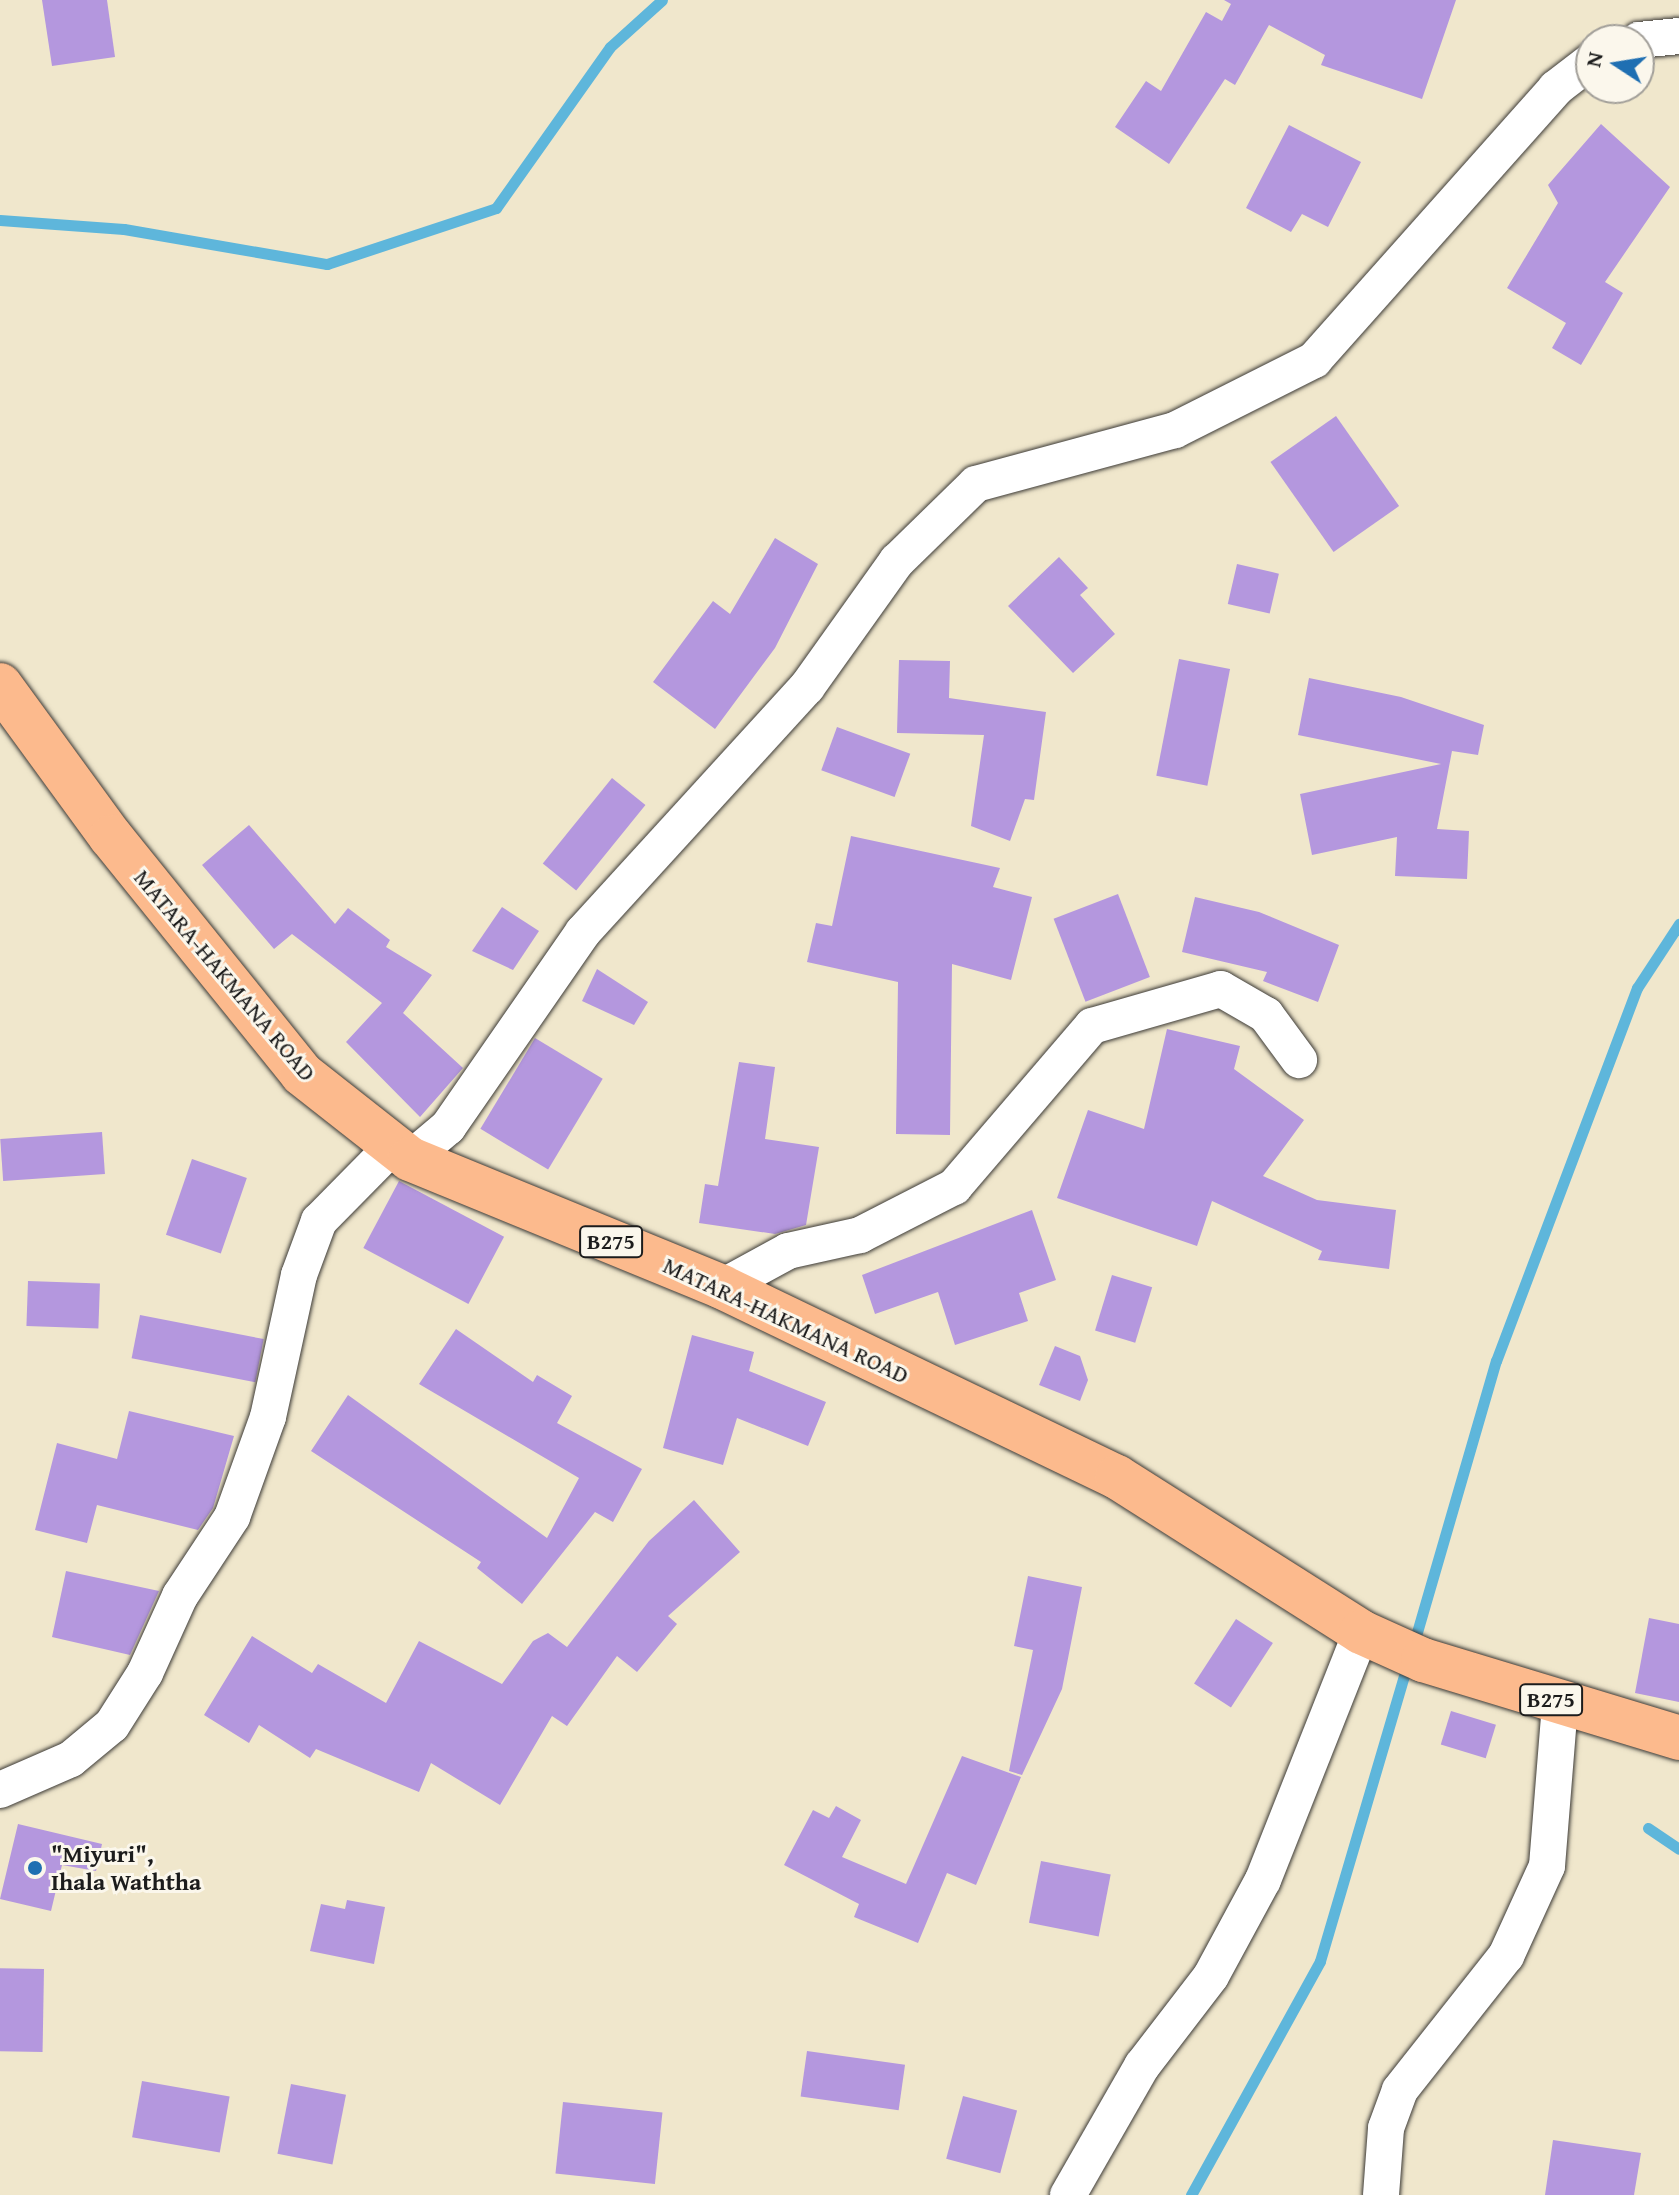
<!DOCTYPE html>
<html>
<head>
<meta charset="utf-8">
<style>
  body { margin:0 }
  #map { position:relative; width:1679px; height:2195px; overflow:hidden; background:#f0e7cc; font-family:"Gentium Book Plus",serif }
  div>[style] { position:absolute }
  .stream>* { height:11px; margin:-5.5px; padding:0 5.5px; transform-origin:5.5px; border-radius:5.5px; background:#5eb6db }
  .building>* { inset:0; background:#b497de; transform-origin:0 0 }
  .roads { filter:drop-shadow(0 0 2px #3c3a36) drop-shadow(0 0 2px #3c3a36) }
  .street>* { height:36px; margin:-18px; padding:0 18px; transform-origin:18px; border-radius:18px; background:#fff }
  .primary>* { height:44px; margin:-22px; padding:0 22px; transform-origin:22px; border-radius:22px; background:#fcba8d }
  .dots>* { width:22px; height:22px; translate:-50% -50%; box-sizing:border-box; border:4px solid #fbf7ec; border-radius:50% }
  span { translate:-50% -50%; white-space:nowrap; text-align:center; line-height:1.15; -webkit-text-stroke:6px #fbf7ec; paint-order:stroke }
  .shield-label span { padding:2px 6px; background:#fbf7ec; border:2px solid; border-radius:6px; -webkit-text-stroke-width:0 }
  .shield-label { font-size:22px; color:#1c1c1c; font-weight:700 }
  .street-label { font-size:24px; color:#1c1c1c }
  .poi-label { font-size:24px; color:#1c1c1c; font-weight:700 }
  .left { translate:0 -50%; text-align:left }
  .north { position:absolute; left:1575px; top:24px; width:80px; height:80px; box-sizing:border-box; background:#fbf7ec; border:2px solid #a29f99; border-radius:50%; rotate:282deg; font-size:22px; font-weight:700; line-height:32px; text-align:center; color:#1c1c1c }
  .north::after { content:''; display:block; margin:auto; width:28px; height:36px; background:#1f6fb2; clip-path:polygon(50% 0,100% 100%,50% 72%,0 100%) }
</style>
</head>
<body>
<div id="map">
  <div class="stream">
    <div style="left:0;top:220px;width:124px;rotate:4.2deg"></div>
    <div style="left:124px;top:229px;width:206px;rotate:9.8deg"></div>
    <div style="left:327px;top:264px;width:178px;rotate:-18.3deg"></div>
    <div style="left:496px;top:208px;width:197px;rotate:-54.7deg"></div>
    <div style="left:610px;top:47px;width:70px;rotate:-42.1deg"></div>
    <div style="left:1413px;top:1646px;width:297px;rotate:-73.8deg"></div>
    <div style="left:1496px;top:1361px;width:399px;rotate:-69.3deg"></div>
    <div style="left:1637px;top:988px;width:77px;rotate:-56.7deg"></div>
    <div style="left:1648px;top:1828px;width:37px;rotate:34deg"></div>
    <div style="left:1191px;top:2195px;width:267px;rotate:-61.1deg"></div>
    <div style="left:1320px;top:1961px;width:312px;rotate:-73.6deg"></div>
  </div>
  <div class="building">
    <div style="clip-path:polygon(42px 0,107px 0,115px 57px,52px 66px)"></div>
    <div style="clip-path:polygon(1224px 0,1456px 0,1422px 99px,1321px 65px,1325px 55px,1269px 25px,1235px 85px,1225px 79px,1169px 164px,1115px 127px,1146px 81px,1161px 91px,1206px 12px,1222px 21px,1231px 4px)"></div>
    <div style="clip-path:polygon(1601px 124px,1670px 187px,1605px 282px,1623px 293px,1581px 365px,1552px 348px,1566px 323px,1507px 288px,1558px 203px,1548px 185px)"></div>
    <div style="clip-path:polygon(1289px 125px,1361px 162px,1328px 227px,1302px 214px,1291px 232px,1246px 208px)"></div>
    <div style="left:1336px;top:416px;width:110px;height:80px;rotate:55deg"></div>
    <div style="clip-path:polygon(775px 538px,818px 564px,775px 648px,715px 729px,653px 682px,713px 601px,730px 614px)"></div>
    <div style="clip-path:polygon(1059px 557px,1088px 588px,1080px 595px,1115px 634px,1073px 673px,1008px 606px)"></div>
    <div style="left:1237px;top:564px;width:43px;height:41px;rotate:13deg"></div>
    <div style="left:1179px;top:659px;width:52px;height:119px;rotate:11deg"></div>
    <div style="clip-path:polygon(899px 660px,950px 661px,949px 698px,1046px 712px,1034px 800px,1025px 799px,1010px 841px,971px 826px,984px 735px,897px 733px)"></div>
    <div style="clip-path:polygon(1309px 678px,1401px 697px,1484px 725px,1478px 755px,1452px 751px,1437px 829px,1469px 831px,1467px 879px,1395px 876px,1397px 837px,1312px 855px,1300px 794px,1441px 764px,1298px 735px)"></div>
    <div style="left:837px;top:727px;width:78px;height:46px;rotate:20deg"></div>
    <div style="left:612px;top:778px;width:43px;height:110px;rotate:39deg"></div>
    <div style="clip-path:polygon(249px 825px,335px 924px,348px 908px,390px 940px,386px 947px,432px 975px,403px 1013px,463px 1068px,420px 1117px,346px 1042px,382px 1003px,292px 934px,274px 949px,202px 865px)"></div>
    <div style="clip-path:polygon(851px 836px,1000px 868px,993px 887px,1032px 897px,1011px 980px,952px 964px,950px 1135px,896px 1134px,898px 982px,807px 962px,816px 923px,832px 926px)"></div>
    <div style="left:1118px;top:894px;width:89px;height:69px;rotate:69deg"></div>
    <div style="clip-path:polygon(1195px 897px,1259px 912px,1339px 945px,1318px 1002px,1263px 981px,1267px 972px,1182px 952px)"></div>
    <div style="clip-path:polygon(502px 907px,539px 931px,513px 970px,472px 951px)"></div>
    <div style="clip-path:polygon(597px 969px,648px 1002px,634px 1025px,582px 1001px)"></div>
    <div style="clip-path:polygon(1167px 1029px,1240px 1046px,1234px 1069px,1304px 1120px,1263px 1176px,1317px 1200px,1396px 1210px,1389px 1269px,1318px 1260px,1322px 1251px,1212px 1201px,1197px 1246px,1057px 1198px,1088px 1110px,1144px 1129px)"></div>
    <div style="left:535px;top:1038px;width:79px;height:106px;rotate:31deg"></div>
    <div style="clip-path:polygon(739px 1062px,775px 1067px,765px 1139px,819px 1147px,806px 1225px,775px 1234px,699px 1223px,705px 1184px,718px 1186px)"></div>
    <div style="left:102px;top:1132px;width:42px;height:102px;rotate:86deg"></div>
    <div style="left:192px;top:1159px;width:58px;height:80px;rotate:19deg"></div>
    <div style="left:399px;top:1181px;width:119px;height:76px;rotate:28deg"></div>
    <div style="clip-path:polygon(1032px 1210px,1056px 1280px,1019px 1293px,1028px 1321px,955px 1345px,938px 1292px,875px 1314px,862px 1275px)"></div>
    <div style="left:1112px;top:1275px;width:42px;height:58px;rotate:17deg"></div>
    <div style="left:28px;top:1281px;width:72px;height:45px;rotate:2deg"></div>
    <div style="left:140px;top:1315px;width:126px;height:44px;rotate:11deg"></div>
    <div style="clip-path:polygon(456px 1329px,533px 1382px,537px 1375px,572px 1396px,557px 1423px,642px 1469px,613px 1522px,595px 1512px,522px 1604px,477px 1568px,481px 1562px,311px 1451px,348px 1395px,547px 1538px,579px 1478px,419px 1384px)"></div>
    <div style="clip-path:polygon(692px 1335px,754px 1352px,749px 1371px,826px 1402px,808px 1446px,737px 1418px,723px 1465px,663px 1448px)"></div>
    <div style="clip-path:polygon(1055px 1346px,1080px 1356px,1088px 1380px,1080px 1401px,1039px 1385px)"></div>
    <div style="clip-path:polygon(129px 1411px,234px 1436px,213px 1508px,198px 1530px,97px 1505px,87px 1543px,35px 1530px,57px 1443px,117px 1459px)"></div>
    <div style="clip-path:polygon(694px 1500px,740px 1552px,668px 1616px,677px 1624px,637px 1672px,617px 1656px,567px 1726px,552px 1716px,500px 1805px,431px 1763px,419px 1792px,316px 1749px,310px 1758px,259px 1725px,249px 1743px,204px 1715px,252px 1636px,312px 1673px,318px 1664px,386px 1703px,419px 1641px,502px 1684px,533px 1641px,548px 1633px,567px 1647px,649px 1541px)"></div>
    <div style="clip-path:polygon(66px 1571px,159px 1591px,130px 1655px,52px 1637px)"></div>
    <div style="clip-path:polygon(1028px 1576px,1082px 1587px,1062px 1689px,1022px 1775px,1009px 1771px,1033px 1650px,1014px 1646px)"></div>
    <div style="clip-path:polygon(1649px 1618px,1679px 1624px,1679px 1702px,1635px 1693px)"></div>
    <div style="left:1236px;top:1619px;width:44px;height:77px;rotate:33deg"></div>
    <div style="left:1451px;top:1711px;width:47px;height:35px;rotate:17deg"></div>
    <div style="clip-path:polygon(962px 1756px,1021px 1777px,976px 1885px,947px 1873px,918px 1943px,854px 1917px,859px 1904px,784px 1865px,813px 1810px,829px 1818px,836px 1806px,861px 1820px,842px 1857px,906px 1884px)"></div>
    <div style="clip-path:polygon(18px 1824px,102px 1844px,96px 1871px,62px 1865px,51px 1911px,0 1899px)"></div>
    <div style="left:1041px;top:1861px;width:71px;height:63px;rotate:11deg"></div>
    <div style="clip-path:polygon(347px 1900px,385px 1907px,374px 1964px,310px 1951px,321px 1904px,345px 1909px)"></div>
    <div style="left:44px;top:1969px;width:83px;height:44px;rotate:91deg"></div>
    <div style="left:807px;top:2051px;width:99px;height:46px;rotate:8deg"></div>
    <div style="left:142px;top:2081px;width:89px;height:57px;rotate:10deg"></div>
    <div style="left:291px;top:2084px;width:56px;height:71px;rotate:11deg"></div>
    <div style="left:963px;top:2096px;width:56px;height:65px;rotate:15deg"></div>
    <div style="left:563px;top:2102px;width:100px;height:72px;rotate:6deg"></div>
    <div style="clip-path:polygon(1553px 2140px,1641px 2153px,1634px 2195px,1545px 2195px)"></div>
  </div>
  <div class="roads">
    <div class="street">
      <div style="left:1639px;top:40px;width:40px;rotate:-5.7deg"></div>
      <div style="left:410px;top:1159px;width:50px;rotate:-40.1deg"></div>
      <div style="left:448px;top:1127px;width:237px;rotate:-55.3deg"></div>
      <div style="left:583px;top:932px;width:332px;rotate:-47.6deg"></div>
      <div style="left:807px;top:687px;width:155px;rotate:-54.5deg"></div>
      <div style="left:897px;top:561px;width:110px;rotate:-44.3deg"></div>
      <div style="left:976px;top:484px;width:206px;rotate:-15.2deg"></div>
      <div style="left:1175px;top:430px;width:156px;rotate:-26.7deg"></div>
      <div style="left:1314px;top:360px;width:364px;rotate:-48.3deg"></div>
      <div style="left:1556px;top:88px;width:44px;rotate:-37.6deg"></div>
      <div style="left:722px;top:1287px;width:75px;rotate:-28.6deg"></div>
      <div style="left:788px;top:1251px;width:74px;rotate:-12.5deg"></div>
      <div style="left:860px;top:1235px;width:106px;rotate:-27.1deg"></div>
      <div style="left:954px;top:1187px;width:212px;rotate:-49.4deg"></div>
      <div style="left:1092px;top:1026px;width:134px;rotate:-16deg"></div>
      <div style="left:1221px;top:989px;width:52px;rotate:30deg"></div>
      <div style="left:1266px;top:1015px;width:56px;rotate:53.7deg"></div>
      <div style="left:0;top:1790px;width:77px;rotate:-23.6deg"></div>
      <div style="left:71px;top:1759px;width:53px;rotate:-39.7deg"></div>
      <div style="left:112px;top:1725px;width:62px;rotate:-57.6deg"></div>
      <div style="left:145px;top:1673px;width:85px;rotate:-65.6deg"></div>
      <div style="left:180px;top:1596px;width:95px;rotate:-56.6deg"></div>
      <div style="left:232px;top:1517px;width:106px;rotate:-70.2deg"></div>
      <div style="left:268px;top:1417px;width:145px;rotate:-77.7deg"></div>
      <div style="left:299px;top:1275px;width:58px;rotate:-69.7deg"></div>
      <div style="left:319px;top:1221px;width:105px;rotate:-45.4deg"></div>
      <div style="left:1068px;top:2195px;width:149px;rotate:-60.2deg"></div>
      <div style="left:1142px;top:2066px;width:113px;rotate:-52.5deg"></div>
      <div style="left:1211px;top:1976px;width:109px;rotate:-61.6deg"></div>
      <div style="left:1263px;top:1880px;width:267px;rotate:-68.4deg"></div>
      <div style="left:1381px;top:2195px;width:67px;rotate:-85.7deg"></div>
      <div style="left:1386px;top:2128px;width:40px;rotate:-69.8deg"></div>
      <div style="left:1400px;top:2090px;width:171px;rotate:-51.7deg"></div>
      <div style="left:1506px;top:1956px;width:99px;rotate:-65.5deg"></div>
      <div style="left:1547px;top:1866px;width:164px;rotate:-85.4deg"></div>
    </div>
    <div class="primary">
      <div style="left:0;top:685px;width:188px;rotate:53.9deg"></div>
      <div style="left:111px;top:837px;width:304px;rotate:51.1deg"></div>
      <div style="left:302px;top:1074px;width:137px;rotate:38.2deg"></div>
      <div style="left:410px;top:1159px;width:337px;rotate:22.3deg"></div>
      <div style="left:722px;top:1287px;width:438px;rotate:25.7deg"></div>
      <div style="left:1117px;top:1477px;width:289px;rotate:32.4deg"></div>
      <div style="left:1361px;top:1632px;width:68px;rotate:24.3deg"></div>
      <div style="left:1423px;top:1660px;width:268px;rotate:16.9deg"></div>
    </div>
  </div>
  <div class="dots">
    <div style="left:35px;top:1868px;background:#1f6fb2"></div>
  </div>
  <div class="shield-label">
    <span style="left:611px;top:1242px">B275</span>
    <span style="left:1551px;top:1700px">B275</span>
  </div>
  <div class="street-label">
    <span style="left:225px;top:975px;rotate:50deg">MATARA-HAKMANA ROAD</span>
    <span style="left:786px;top:1320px;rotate:25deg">MATARA-HAKMANA ROAD</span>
  </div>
  <div class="poi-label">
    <span class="left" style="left:51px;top:1868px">"Miyuri",<br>Ihala Waththa</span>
  </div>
  <div class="north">N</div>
</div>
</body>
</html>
